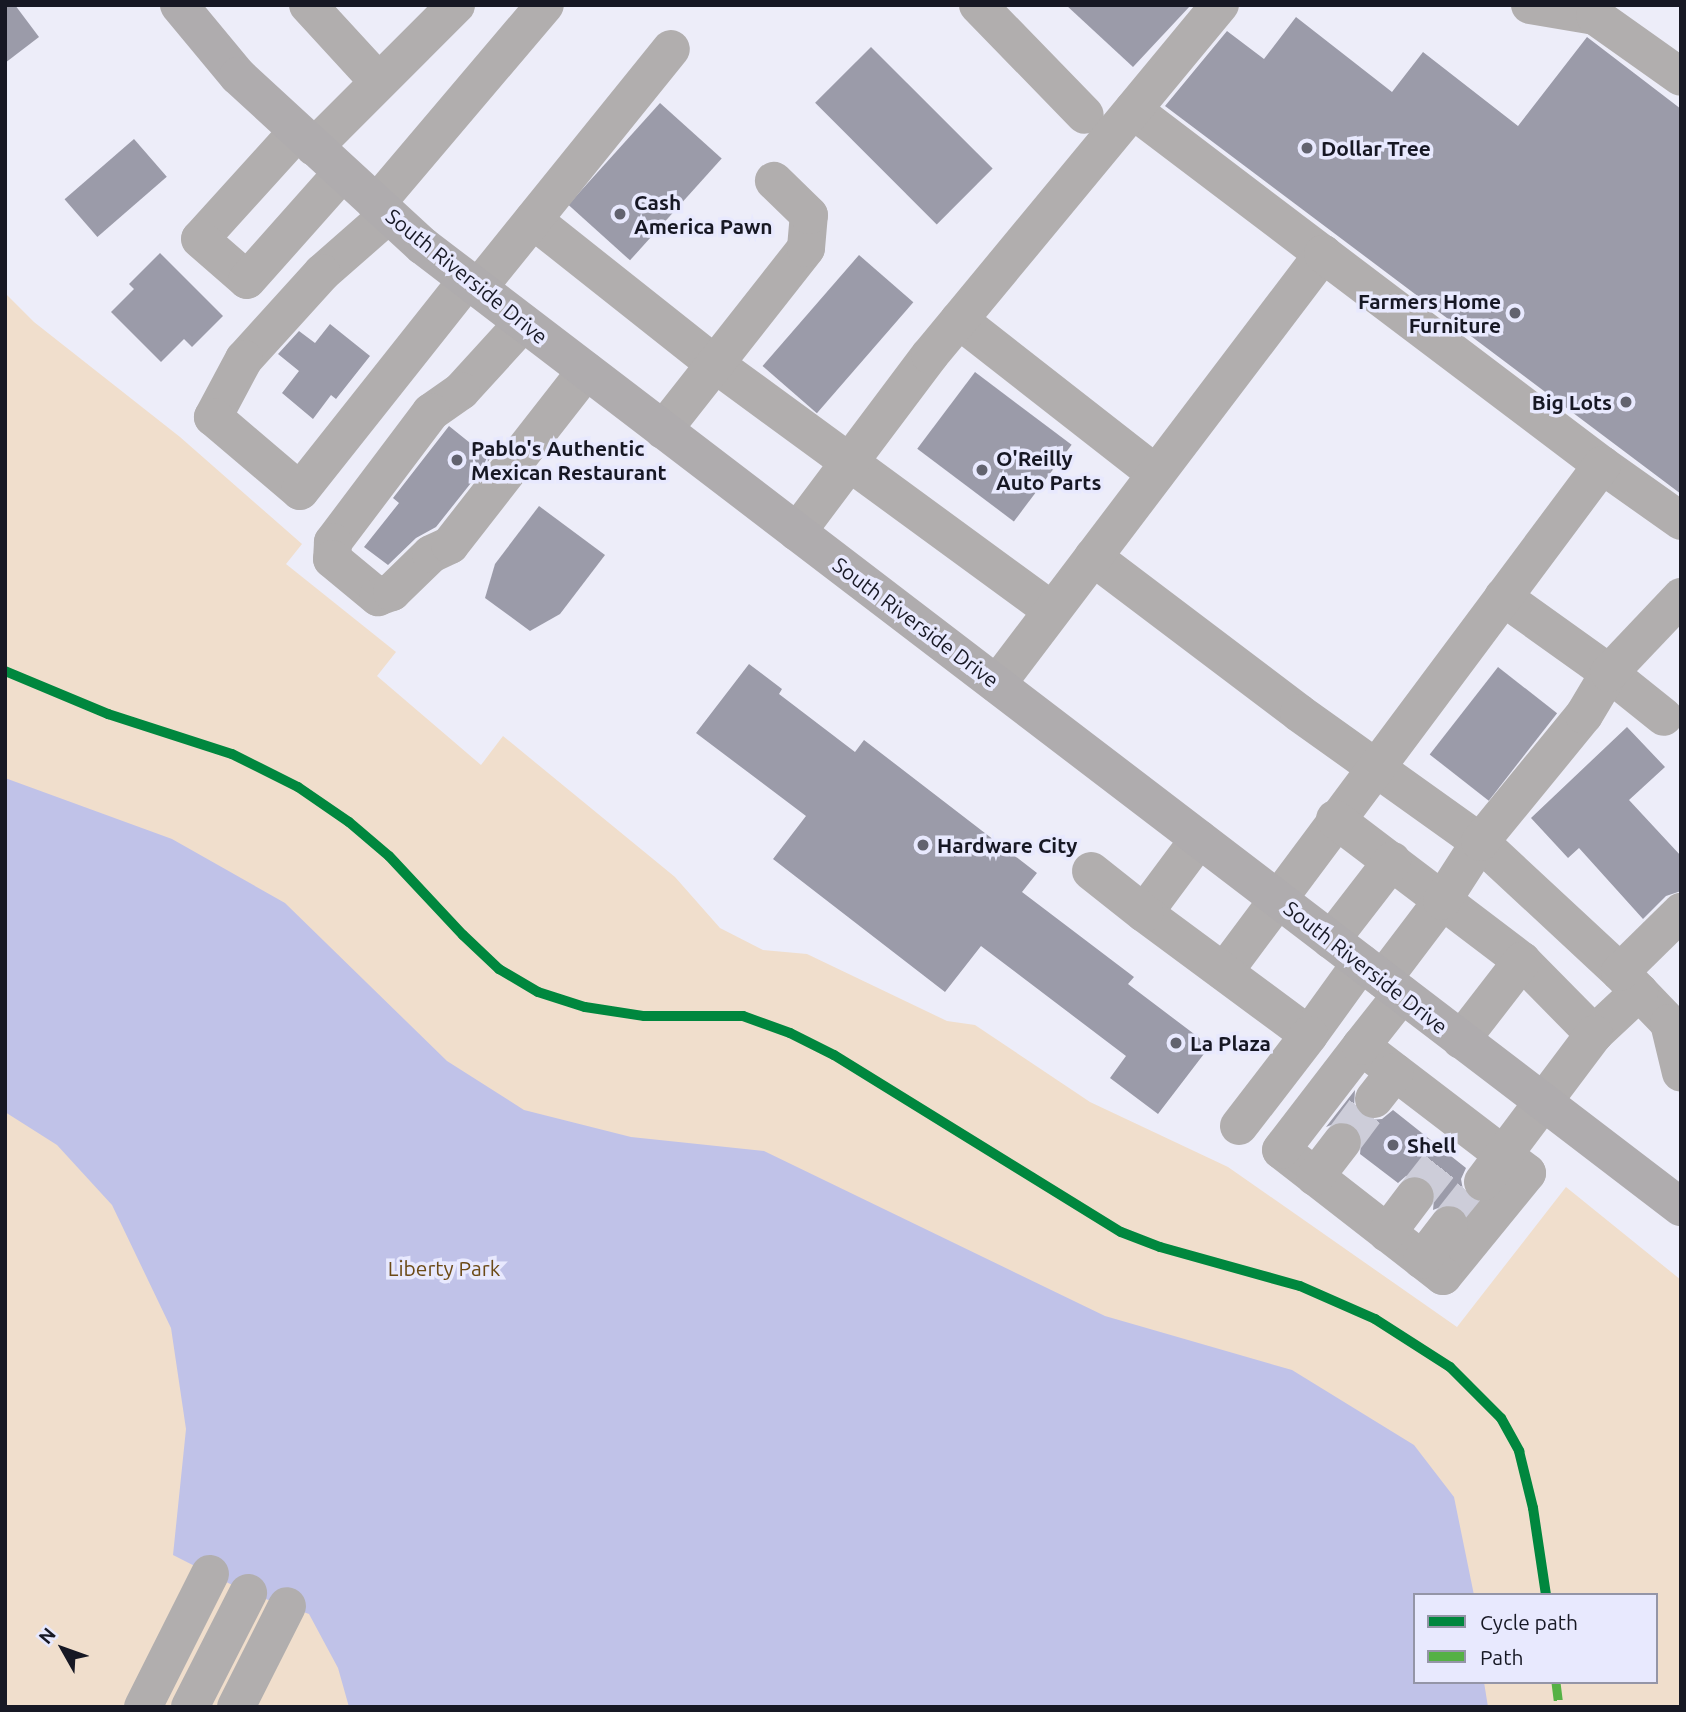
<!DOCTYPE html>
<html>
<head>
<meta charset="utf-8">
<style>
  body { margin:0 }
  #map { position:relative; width:1686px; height:1712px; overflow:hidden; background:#ededf9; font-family:Ubuntu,sans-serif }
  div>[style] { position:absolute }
  .green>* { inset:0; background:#f0decc }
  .water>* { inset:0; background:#c0c2e8 }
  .building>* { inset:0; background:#9b9ba9; transform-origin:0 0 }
  .minor-tunnel>* { height:38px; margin-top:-19px; transform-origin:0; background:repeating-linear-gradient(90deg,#cdcdd9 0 38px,transparent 0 57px) }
  .minor>* { height:38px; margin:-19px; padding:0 19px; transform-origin:19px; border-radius:19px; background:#b1aeae }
  .highway>* { height:38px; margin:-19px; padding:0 19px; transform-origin:19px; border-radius:19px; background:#afacae }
  .quiet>* { height:9px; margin-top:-4.5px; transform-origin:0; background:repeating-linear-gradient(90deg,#55b145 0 18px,transparent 0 27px) }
  .cycleway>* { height:10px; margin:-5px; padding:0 5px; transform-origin:5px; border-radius:5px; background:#00873e }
  .dots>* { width:19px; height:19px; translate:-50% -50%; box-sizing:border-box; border:4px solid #e8e9fe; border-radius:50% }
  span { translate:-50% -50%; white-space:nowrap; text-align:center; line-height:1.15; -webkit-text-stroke:7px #e8e9fe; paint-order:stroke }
  .poi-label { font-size:21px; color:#171824; font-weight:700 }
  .left { translate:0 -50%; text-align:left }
  .right { translate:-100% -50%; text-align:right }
  .street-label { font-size:21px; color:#171824 }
  .park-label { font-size:21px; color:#6c4a16 }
  .frame { position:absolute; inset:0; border:7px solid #171824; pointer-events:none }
  .legend { position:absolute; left:1413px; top:1593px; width:245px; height:91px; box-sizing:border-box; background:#e8e9fe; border:2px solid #9495a7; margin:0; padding:9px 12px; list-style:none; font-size:21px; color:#171824 }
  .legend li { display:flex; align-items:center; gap:14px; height:35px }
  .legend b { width:35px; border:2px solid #9495a7 }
  .north { position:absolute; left:28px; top:1614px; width:70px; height:70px; -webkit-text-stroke:5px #e8e9fe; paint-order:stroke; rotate:310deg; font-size:19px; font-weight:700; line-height:28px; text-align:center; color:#171824 }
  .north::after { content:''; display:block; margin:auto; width:24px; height:32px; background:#171824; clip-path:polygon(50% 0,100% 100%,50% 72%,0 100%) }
</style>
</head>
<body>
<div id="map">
  <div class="green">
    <div style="clip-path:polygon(evenodd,5px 293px,34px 322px,180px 437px,302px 544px,286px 564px,396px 652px,377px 676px,481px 765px,503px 736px,675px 877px,720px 928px,763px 950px,807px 954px,947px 1021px,975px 1025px,1090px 1102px,1228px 1167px,1457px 1327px,1566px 1187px,1681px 1280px,1681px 1707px,5px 1707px,5px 293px,1415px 1595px,1656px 1595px,1656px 1682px,1415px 1682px,1415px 1595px)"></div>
  </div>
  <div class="water">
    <div style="clip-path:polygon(5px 778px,172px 839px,285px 903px,447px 1061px,524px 1110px,631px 1137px,764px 1151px,1105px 1316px,1292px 1370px,1414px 1445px,1454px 1497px,1474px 1595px,1415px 1595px,1415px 1682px,1484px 1682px,1488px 1707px,349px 1707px,338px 1668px,309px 1614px,248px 1593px,173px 1555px,186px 1429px,171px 1328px,112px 1205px,57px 1145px,5px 1112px)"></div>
  </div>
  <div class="building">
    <div style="clip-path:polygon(5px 5px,15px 5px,39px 37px,5px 63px)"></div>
    <div style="clip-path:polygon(1066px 5px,1191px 5px,1133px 67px)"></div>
    <div style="clip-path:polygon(1296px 17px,1392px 92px,1423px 52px,1518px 126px,1587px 37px,1681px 109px,1681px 494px,1165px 106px,1227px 31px,1264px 59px)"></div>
    <div style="left:871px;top:47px;width:172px;height:79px;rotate:45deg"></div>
    <div style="left:660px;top:103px;width:83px;height:137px;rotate:42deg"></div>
    <div style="left:134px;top:139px;width:50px;height:92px;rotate:49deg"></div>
    <div style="clip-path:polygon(160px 253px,223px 316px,192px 347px,184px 339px,161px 362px,111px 312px,134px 289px,129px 284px)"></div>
    <div style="left:859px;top:255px;width:72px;height:147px;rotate:41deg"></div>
    <div style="clip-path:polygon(330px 324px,370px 356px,336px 399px,331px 395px,313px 419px,282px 393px,299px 371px,278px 354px,299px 331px,315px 343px)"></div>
    <div style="left:975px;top:372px;width:121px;height:96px;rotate:37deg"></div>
    <div style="clip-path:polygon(449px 426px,490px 459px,436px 527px,416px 538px,388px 565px,364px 547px,399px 503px,393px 498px)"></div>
    <div style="clip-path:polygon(539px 506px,605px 555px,560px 614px,530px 631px,485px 598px,495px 564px)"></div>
    <div style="clip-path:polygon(749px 664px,782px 689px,779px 694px,855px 752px,864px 740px,1037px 873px,1022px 892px,1134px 977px,1128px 984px,1210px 1046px,1158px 1114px,1110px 1078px,1126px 1056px,981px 946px,945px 992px,773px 859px,806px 816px,696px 733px)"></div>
    <div style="left:1498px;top:667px;width:75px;height:111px;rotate:38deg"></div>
    <div style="clip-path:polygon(1627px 727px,1665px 767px,1629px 800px,1681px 856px,1681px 891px,1666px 896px,1643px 919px,1579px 848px,1568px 858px,1531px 818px)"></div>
    <div style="clip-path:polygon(1355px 1090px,1354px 1107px,1361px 1117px,1370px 1120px,1382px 1119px,1393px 1110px,1466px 1168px,1461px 1179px,1463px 1190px,1475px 1202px,1466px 1213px,1451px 1203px,1433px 1210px,1435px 1188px,1429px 1179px,1417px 1174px,1406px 1176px,1398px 1183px,1360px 1154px,1362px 1134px,1355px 1124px,1344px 1120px,1326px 1127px)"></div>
  </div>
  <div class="minor-tunnel">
    <div style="left:1342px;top:1142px;width:54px;rotate:-53.3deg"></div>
    <div style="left:1415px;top:1196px;width:53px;rotate:-51.8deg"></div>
    <div style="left:1449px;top:1225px;width:55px;rotate:-51.7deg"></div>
  </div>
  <div class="minor">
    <div style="left:308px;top:5px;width:102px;rotate:47.4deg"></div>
    <div style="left:978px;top:5px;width:153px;rotate:45.8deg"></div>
    <div style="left:1530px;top:5px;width:66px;rotate:9.6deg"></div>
    <div style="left:1595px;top:16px;width:105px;rotate:35.3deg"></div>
    <div style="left:1133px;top:110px;width:238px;rotate:37.2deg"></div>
    <div style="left:297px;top:132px;width:144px;rotate:132.2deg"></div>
    <div style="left:200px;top:239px;width:62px;rotate:41.1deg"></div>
    <div style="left:247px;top:280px;width:143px;rotate:-48.4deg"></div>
    <div style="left:314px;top:147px;width:201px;rotate:-45deg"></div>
    <div style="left:376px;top:204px;width:261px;rotate:-49.7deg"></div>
    <div style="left:388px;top:215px;width:88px;rotate:138.7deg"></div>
    <div style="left:322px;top:273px;width:116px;rotate:132.2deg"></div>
    <div style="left:244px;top:359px;width:66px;rotate:118.1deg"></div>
    <div style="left:213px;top:417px;width:114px;rotate:40.4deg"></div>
    <div style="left:300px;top:491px;width:269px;rotate:-51.6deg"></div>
    <div style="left:533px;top:220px;width:232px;rotate:38.4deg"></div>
    <div style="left:715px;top:364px;width:416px;rotate:36.2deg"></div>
    <div style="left:478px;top:288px;width:307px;rotate:-51.1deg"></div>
    <div style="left:959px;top:320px;width:250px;rotate:38deg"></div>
    <div style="left:523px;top:323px;width:92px;rotate:132.4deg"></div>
    <div style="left:461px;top:391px;width:37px;rotate:145deg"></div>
    <div style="left:431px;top:412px;width:163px;rotate:127deg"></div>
    <div style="left:333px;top:542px;width:17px;rotate:93deg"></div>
    <div style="left:332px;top:559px;width:60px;rotate:39.6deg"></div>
    <div style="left:378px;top:597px;width:15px;rotate:-20deg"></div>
    <div style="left:392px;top:592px;width:54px;rotate:-44.3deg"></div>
    <div style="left:431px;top:554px;width:21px;rotate:-25deg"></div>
    <div style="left:450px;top:545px;width:221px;rotate:-52deg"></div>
    <div style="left:663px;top:430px;width:231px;rotate:-51.8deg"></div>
    <div style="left:806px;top:248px;width:33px;rotate:-85deg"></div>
    <div style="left:809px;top:215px;width:49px;rotate:-135.8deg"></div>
    <div style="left:1602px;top:465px;width:97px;rotate:35.3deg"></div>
    <div style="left:797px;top:532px;width:221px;rotate:-53.1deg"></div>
    <div style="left:930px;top:355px;width:455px;rotate:-50.4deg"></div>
    <div style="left:1093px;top:557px;width:258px;rotate:37.1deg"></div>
    <div style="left:1299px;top:713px;width:222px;rotate:35.5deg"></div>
    <div style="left:1480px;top:842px;width:191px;rotate:42.9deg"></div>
    <div style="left:1620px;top:972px;width:71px;rotate:46.1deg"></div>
    <div style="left:1669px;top:1023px;width:51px;rotate:76.5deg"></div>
    <div style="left:1503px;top:597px;width:130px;rotate:35.6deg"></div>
    <div style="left:1609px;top:673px;width:70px;rotate:38.7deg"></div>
    <div style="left:997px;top:684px;width:540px;rotate:-52.83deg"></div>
    <div style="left:1323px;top:254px;width:350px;rotate:37.1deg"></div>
    <div style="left:1602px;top:465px;width:632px;rotate:126.71deg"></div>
    <div style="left:1335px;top:819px;width:235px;rotate:37.2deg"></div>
    <div style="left:1522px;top:961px;width:103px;rotate:45.4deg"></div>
    <div style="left:1594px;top:1034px;width:62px;rotate:-43deg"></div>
    <div style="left:1199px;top:839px;width:92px;rotate:126.6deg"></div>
    <div style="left:1144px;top:913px;width:205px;rotate:36.5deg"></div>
    <div style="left:1309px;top:1035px;width:89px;rotate:-54.2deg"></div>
    <div style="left:1091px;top:871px;width:68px;rotate:38.4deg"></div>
    <div style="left:1331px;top:940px;width:100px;rotate:-52.3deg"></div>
    <div style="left:1620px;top:972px;width:86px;rotate:-44.5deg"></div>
    <div style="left:1383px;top:979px;width:98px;rotate:-52.9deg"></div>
    <div style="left:1442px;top:901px;width:70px;rotate:-57.2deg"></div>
    <div style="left:1480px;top:842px;width:164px;rotate:-50.7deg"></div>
    <div style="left:1584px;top:715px;width:49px;rotate:-59.2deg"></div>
    <div style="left:1609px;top:673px;width:105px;rotate:-46.5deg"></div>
    <div style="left:1461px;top:1040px;width:100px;rotate:-52.3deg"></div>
    <div style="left:1361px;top:1046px;width:209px;rotate:37.4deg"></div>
    <div style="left:1527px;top:1173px;width:133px;rotate:129.2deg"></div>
    <div style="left:1443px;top:1276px;width:205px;rotate:-142.1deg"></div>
    <div style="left:1281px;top:1150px;width:131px;rotate:-52.4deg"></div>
    <div style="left:1361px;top:1046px;width:66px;rotate:-51.7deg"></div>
    <div style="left:1374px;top:1099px;width:34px;rotate:-52deg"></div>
    <div style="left:1239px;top:1126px;width:115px;rotate:-52.4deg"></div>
    <div style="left:1315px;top:1177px;width:44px;rotate:-52.4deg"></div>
    <div style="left:1483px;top:1182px;width:185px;rotate:-53.1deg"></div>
    <div style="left:1387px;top:1233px;width:46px;rotate:-52.9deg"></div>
    <div style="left:1422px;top:1260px;width:44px;rotate:-52.4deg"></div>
    <div style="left:143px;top:1707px;width:149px;rotate:-63.3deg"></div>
    <div style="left:190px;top:1707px;width:128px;rotate:-63deg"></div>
    <div style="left:236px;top:1707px;width:113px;rotate:-63.2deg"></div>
  </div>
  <div class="highway">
    <div style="left:179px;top:5px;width:92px;rotate:50.3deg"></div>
    <div style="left:238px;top:76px;width:251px;rotate:42.6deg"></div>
    <div style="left:423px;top:246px;width:1583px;rotate:37.38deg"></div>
  </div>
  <div class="quiet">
    <div style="left:1556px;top:1682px;width:25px;rotate:83deg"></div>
  </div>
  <div class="cycleway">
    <div style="left:5px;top:671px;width:112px;rotate:22.7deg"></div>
    <div style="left:108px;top:714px;width:130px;rotate:17.9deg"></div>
    <div style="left:232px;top:754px;width:74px;rotate:26.6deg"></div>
    <div style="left:298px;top:787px;width:62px;rotate:34.5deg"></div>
    <div style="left:349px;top:822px;width:52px;rotate:40.4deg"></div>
    <div style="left:389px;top:856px;width:108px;rotate:46.9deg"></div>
    <div style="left:463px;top:935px;width:50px;rotate:43.4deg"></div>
    <div style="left:499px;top:969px;width:45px;rotate:30.5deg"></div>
    <div style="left:538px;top:992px;width:49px;rotate:17.7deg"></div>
    <div style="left:585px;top:1007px;width:60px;rotate:8.7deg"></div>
    <div style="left:644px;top:1016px;width:99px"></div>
    <div style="left:743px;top:1016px;width:50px;rotate:19.9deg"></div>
    <div style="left:790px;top:1033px;width:49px;rotate:26.6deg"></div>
    <div style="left:834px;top:1055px;width:337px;rotate:31.7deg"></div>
    <div style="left:1121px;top:1232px;width:42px;rotate:21deg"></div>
    <div style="left:1160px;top:1247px;width:145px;rotate:15.6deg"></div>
    <div style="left:1300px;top:1286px;width:82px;rotate:23.7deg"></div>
    <div style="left:1375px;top:1319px;width:89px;rotate:32.6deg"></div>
    <div style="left:1450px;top:1367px;width:72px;rotate:45deg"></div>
    <div style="left:1501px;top:1418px;width:38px;rotate:61deg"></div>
    <div style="left:1519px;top:1451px;width:59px;rotate:76.2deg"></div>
    <div style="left:1533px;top:1508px;width:88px;rotate:81.5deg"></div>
  </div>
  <div class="dots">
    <div style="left:1307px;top:148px;background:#62636f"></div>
    <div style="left:620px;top:214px;background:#62636f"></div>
    <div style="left:1515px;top:313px;background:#62636f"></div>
    <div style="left:1626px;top:402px;background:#62636f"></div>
    <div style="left:457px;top:460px;background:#62636f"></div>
    <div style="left:982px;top:470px;background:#62636f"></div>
    <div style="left:923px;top:845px;background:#62636f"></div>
    <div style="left:1176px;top:1043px;background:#62636f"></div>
    <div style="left:1393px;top:1145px;background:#62636f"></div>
  </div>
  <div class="poi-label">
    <span class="left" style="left:1321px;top:148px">Dollar Tree</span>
    <span class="left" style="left:634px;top:214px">Cash<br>America Pawn</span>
    <span class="right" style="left:1501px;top:313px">Farmers Home<br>Furniture</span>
    <span class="right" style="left:1612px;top:402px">Big Lots</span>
    <span class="left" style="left:471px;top:460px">Pablo's Authentic<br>Mexican Restaurant</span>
    <span class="left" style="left:996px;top:470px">O'Reilly<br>Auto Parts</span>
    <span class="left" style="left:937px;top:845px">Hardware City</span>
    <span class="left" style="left:1190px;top:1043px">La Plaza</span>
    <span class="left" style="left:1407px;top:1145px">Shell</span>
  </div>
  <div class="street-label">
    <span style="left:467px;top:276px;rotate:39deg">South Riverside Drive</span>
    <span style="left:916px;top:622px;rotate:37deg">South Riverside Drive</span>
    <span style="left:1366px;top:967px;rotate:38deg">South Riverside Drive</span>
  </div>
  <div class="park-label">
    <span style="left:444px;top:1268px">Liberty Park</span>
  </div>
  <div class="frame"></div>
  <ul class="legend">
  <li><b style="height:9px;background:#00873e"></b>Cycle path</li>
  <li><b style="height:9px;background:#55b145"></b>Path</li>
  </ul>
  <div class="north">N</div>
</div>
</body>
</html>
